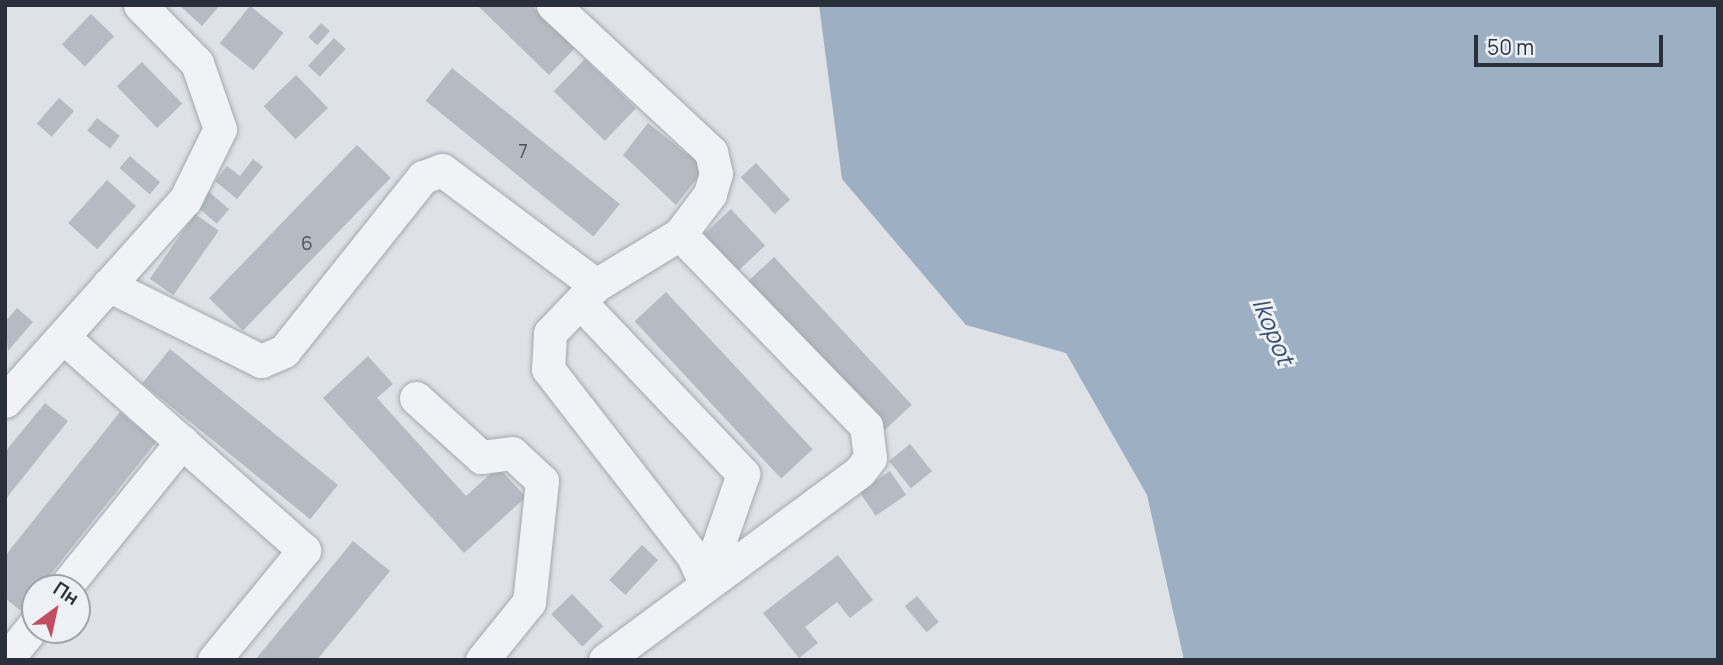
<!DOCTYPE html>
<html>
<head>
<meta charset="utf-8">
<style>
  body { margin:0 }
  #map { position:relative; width:1723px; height:665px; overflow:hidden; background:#dee1e6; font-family:Manrope,sans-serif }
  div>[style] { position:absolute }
  .water>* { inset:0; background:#9cafc3 }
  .building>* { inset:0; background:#b6bac2; transform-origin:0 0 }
  .roads { filter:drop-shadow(0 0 2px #a4a8af) drop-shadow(0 0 2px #a4a8af) }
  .minor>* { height:33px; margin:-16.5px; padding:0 16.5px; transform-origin:16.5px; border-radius:16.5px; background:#f0f2f5 }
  span { translate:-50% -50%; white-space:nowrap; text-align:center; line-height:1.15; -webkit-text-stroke:6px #edf0f4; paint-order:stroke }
  .number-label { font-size:19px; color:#4c525d }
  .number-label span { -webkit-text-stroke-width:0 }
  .water-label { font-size:24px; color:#374e6b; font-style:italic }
  .frame { position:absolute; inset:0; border:7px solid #292f3b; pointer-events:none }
  .north { position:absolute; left:21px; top:574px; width:70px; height:70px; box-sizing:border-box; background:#edf0f4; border:2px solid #9fa3aa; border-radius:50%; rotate:33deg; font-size:19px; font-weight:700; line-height:28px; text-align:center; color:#292f3b }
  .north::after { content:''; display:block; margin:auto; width:24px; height:32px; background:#c04e5e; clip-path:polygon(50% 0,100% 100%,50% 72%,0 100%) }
  .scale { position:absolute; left:1474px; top:35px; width:189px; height:32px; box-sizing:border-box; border:4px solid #292f3b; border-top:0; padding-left:9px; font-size:21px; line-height:24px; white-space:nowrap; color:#292f3b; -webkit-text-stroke:5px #edf0f4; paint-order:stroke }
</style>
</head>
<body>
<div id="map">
  <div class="water">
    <div style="clip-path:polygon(819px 5px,1718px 5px,1718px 660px,1184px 660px,1147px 495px,1066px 353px,966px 325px,842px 179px)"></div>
  </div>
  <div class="building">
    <div style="clip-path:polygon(179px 5px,220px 5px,202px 26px)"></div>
    <div style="clip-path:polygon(477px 5px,531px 5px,575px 48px,549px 75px)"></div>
    <div style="left:250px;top:6px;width:43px;height:48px;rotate:39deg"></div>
    <div style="left:91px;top:14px;width:32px;height:42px;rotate:44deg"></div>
    <div style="left:321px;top:23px;width:12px;height:19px;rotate:42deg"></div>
    <div style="left:334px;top:38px;width:16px;height:38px;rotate:43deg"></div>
    <div style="left:585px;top:59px;width:71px;height:45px;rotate:44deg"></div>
    <div style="left:142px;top:62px;width:58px;height:35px;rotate:46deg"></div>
    <div style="left:452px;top:68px;width:216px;height:42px;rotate:39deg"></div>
    <div style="left:296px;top:75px;width:46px;height:45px;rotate:46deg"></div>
    <div style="left:59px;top:98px;width:20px;height:34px;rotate:41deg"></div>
    <div style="left:97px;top:118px;width:29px;height:16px;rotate:38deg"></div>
    <div style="clip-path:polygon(648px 123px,687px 154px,692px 148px,710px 162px,676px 205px,623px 155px)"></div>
    <div style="left:357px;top:145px;width:47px;height:213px;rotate:44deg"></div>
    <div style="left:130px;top:156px;width:40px;height:16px;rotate:41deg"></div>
    <div style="clip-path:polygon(253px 159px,263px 167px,237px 199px,215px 181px,227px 166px,240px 176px)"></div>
    <div style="left:756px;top:163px;width:50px;height:21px;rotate:47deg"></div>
    <div style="left:107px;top:180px;width:39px;height:58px;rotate:42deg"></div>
    <div style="left:208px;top:191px;width:28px;height:19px;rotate:41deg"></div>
    <div style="left:731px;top:209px;width:50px;height:37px;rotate:47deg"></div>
    <div style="left:195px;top:214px;width:29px;height:79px;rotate:35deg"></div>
    <div style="left:774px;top:257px;width:202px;height:38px;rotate:47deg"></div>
    <div style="left:666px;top:292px;width:215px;height:43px;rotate:47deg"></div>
    <div style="clip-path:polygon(17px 308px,33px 322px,8px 351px,5px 322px)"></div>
    <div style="left:170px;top:349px;width:216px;height:44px;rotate:39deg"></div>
    <div style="clip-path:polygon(368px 356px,393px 384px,377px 398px,466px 496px,498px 467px,526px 497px,464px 553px,323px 398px)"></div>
    <div style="clip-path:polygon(45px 403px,68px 421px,5px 500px,5px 452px)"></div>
    <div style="clip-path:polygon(120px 412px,156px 442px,21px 611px,5px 598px,5px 556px)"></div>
    <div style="left:910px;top:444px;width:35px;height:27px;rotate:51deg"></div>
    <div style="left:890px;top:471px;width:29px;height:37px;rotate:56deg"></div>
    <div style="clip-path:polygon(353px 541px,390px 571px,317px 660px,255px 660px)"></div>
    <div style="left:642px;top:545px;width:22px;height:48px;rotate:43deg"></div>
    <div style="clip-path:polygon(838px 555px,873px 600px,850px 618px,837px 602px,805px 627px,818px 643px,799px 658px,763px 613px)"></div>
    <div style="left:572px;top:594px;width:45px;height:29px;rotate:46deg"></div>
    <div style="left:917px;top:596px;width:34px;height:16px;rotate:50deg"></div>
  </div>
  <div class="roads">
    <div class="minor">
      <div style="left:553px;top:5px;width:216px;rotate:42.9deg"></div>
      <div style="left:711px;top:152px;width:22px;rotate:77deg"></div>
      <div style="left:716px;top:173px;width:22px;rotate:106deg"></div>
      <div style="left:710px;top:194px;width:50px;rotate:126.9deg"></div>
      <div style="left:680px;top:234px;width:98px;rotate:148.7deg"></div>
      <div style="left:596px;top:285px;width:66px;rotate:133.8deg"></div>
      <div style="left:550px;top:333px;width:36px;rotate:93deg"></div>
      <div style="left:548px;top:369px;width:237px;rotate:52.2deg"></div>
      <div style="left:693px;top:556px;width:30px;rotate:66deg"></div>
      <div style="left:108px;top:285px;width:171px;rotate:26.4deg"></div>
      <div style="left:261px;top:361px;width:25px;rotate:-23deg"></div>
      <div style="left:284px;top:351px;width:223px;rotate:-51.4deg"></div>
      <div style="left:423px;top:177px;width:20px;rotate:-20deg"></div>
      <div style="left:442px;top:170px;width:192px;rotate:36.8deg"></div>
      <div style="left:580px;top:302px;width:237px;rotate:46.5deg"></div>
      <div style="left:743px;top:474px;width:115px;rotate:109.2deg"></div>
      <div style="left:63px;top:337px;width:322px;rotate:41.5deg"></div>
      <div style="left:304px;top:550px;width:142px;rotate:129.3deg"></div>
      <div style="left:416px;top:398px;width:88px;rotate:42.2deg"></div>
      <div style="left:481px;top:457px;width:31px;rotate:-7deg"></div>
      <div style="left:512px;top:453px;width:41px;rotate:43deg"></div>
      <div style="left:542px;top:481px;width:122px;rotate:96.1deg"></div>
      <div style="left:529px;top:602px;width:75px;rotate:129deg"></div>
      <div style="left:5px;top:401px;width:270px;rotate:-48.2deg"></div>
      <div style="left:185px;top:200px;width:79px;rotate:-63.8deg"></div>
      <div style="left:220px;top:129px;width:70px;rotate:-109.2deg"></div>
      <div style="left:197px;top:63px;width:81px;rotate:-134.5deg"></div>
      <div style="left:64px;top:588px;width:188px;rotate:-51.1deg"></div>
      <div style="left:10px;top:655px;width:40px;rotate:-51deg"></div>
      <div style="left:605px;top:660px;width:317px;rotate:-36.5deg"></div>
      <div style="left:860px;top:471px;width:16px;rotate:-52deg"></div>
      <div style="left:870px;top:458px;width:32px;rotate:-97deg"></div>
      <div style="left:866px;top:426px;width:267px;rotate:-134.1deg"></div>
    </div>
  </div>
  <div class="number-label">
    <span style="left:523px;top:152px">7</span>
    <span style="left:307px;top:244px">6</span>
  </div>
  <div class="water-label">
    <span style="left:1274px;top:331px;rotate:67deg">Ikopot</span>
  </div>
  <div class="frame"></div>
  <div class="north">Пн</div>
  <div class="scale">50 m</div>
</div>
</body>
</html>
